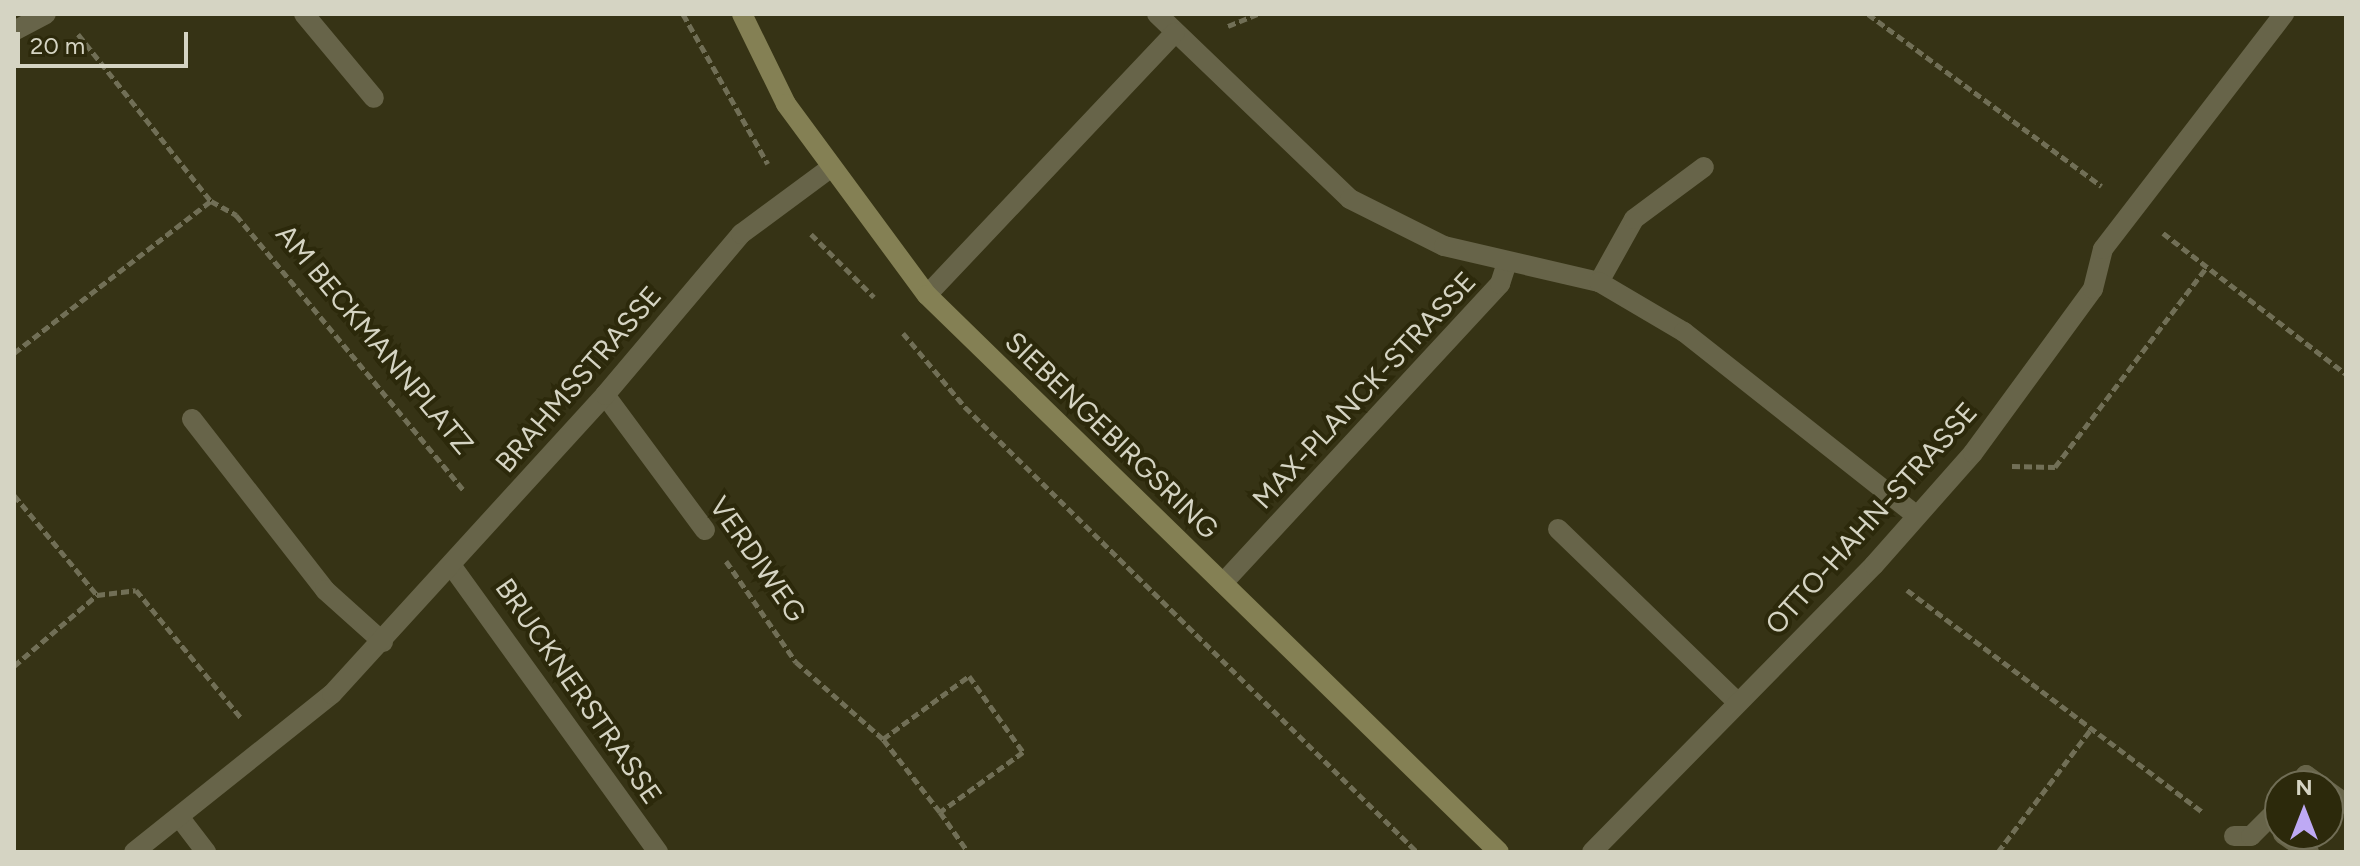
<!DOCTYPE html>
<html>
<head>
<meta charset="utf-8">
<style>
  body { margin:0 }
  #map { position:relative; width:2360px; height:866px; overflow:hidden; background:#363315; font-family:Figtree,sans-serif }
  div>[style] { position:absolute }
  .path>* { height:5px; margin-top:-2.5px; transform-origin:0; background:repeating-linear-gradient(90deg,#716f56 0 8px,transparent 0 12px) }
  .lane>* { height:20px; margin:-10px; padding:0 10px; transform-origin:10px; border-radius:10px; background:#676449 }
  .street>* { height:20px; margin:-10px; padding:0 10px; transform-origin:10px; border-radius:10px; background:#676449 }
  .secondary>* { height:20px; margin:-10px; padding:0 10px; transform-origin:10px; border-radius:10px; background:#848054 }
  span { translate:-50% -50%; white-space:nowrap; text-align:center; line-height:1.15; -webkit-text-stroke:8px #2c290b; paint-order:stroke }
  .street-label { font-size:28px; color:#d5d4c3 }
  .frame { position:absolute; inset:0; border:16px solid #d5d4c3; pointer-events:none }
  .north { position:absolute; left:2264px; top:770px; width:80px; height:80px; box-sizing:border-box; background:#2c290b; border:2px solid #706d55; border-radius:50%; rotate:0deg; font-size:22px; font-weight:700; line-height:32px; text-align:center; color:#d5d4c3 }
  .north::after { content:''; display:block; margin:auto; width:28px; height:36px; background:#bea9f4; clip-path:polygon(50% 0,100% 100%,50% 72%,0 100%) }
  .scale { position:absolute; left:16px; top:32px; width:172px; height:36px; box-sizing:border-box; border:4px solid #d5d4c3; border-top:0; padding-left:10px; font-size:24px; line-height:28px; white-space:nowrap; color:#d5d4c3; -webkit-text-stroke:6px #2c290b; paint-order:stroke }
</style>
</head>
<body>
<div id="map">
  <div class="path">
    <div style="left:683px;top:14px;width:172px;rotate:60.5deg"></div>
    <div style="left:1868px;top:14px;width:290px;rotate:36.4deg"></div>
    <div style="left:1228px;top:26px;width:32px;rotate:-22deg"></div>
    <div style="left:78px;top:34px;width:213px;rotate:51.5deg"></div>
    <div style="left:211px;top:201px;width:29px;rotate:29deg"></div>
    <div style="left:236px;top:215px;width:359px;rotate:50.4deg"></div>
    <div style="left:2163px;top:233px;width:231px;rotate:37.6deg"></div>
    <div style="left:811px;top:234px;width:89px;rotate:45deg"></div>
    <div style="left:903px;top:333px;width:97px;rotate:50deg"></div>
    <div style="left:965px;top:407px;width:634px;rotate:44.55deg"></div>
    <div style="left:14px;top:353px;width:249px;rotate:-37.7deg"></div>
    <div style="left:2012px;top:466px;width:43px;rotate:1.3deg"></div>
    <div style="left:2055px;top:467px;width:251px;rotate:-52.8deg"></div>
    <div style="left:14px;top:495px;width:130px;rotate:50.3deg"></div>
    <div style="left:726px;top:561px;width:123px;rotate:55.3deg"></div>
    <div style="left:796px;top:662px;width:116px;rotate:41.5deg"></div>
    <div style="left:1907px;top:590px;width:370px;rotate:36.9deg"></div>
    <div style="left:14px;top:666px;width:109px;rotate:-40.5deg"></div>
    <div style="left:97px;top:595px;width:39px;rotate:-7deg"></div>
    <div style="left:136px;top:590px;width:166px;rotate:50.6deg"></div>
    <div style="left:969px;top:676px;width:93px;rotate:54.6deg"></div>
    <div style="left:1023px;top:752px;width:102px;rotate:144.1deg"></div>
    <div style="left:940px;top:812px;width:93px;rotate:-128deg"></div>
    <div style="left:883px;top:739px;width:107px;rotate:-36.2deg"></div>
    <div style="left:940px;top:812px;width:49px;rotate:55deg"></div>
    <div style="left:1998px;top:852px;width:154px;rotate:-52.9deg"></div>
  </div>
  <div class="lane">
    <div style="left:1599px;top:282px;width:72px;rotate:-60.9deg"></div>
    <div style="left:1634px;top:219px;width:87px;rotate:-36.6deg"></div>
    <div style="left:1223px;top:583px;width:408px;rotate:-47.2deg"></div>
    <div style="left:1500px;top:284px;width:20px;rotate:-72deg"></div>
  </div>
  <div class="street">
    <div style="left:304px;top:14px;width:109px;rotate:50.2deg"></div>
    <div style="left:1157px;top:14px;width:267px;rotate:43.8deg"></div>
    <div style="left:1350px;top:199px;width:105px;rotate:26.6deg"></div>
    <div style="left:1444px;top:246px;width:159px;rotate:13.1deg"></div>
    <div style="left:1599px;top:282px;width:99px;rotate:30.5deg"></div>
    <div style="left:1684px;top:332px;width:295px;rotate:38.3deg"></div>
    <div style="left:14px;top:31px;width:36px;rotate:-28deg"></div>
    <div style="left:927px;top:295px;width:361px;rotate:-46.6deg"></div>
    <div style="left:605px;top:395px;width:168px;rotate:53.5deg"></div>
    <div style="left:192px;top:419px;width:217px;rotate:52.1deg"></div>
    <div style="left:325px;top:590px;width:78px;rotate:41.9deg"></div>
    <div style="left:1558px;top:529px;width:250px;rotate:44deg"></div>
    <div style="left:451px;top:565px;width:354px;rotate:54.2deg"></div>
    <div style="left:2297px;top:786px;width:14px;rotate:-51deg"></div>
    <div style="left:2306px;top:775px;width:19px;rotate:36deg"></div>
    <div style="left:2328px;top:791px;width:22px;rotate:36deg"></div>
    <div style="left:180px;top:818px;width:43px;rotate:52.6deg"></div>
    <div style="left:2283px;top:834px;width:32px;rotate:35deg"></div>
    <div style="left:2234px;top:836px;width:17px"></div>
    <div style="left:2251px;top:836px;width:41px;rotate:-45deg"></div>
    <div style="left:134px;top:852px;width:253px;rotate:-38.6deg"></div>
    <div style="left:332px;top:694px;width:405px;rotate:-47.6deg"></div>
    <div style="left:605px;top:395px;width:211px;rotate:-49.8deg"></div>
    <div style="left:741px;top:234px;width:109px;rotate:-36.5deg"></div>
    <div style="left:1592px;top:852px;width:402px;rotate:-45.5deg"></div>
    <div style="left:1874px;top:565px;width:149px;rotate:-48.5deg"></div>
    <div style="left:1973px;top:453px;width:203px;rotate:-53.8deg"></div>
    <div style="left:2093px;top:289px;width:41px;rotate:-76deg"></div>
    <div style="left:2103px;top:249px;width:297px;rotate:-52.4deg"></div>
  </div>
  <div class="secondary">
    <div style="left:742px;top:14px;width:100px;rotate:63.9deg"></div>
    <div style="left:786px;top:104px;width:237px;rotate:53.6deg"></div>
    <div style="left:927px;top:295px;width:798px;rotate:44.24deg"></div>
  </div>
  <div class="street-label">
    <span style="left:375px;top:339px;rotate:50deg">AM BECKMANNPLATZ</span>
    <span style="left:578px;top:379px;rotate:-49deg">BRAHMSSTRASSE</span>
    <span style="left:1364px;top:390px;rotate:-47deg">MAX-PLANCK-STRASSE</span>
    <span style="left:1112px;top:435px;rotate:44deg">SIEBENGEBIRGSRING</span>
    <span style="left:1871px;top:518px;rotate:-48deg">OTTO-HAHN-STRASSE</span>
    <span style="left:758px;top:559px;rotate:55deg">VERDIWEG</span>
    <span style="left:579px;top:691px;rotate:55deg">BRUCKNERSTRASSE</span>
  </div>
  <div class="frame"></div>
  <div class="north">N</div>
  <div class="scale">20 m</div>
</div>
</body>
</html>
